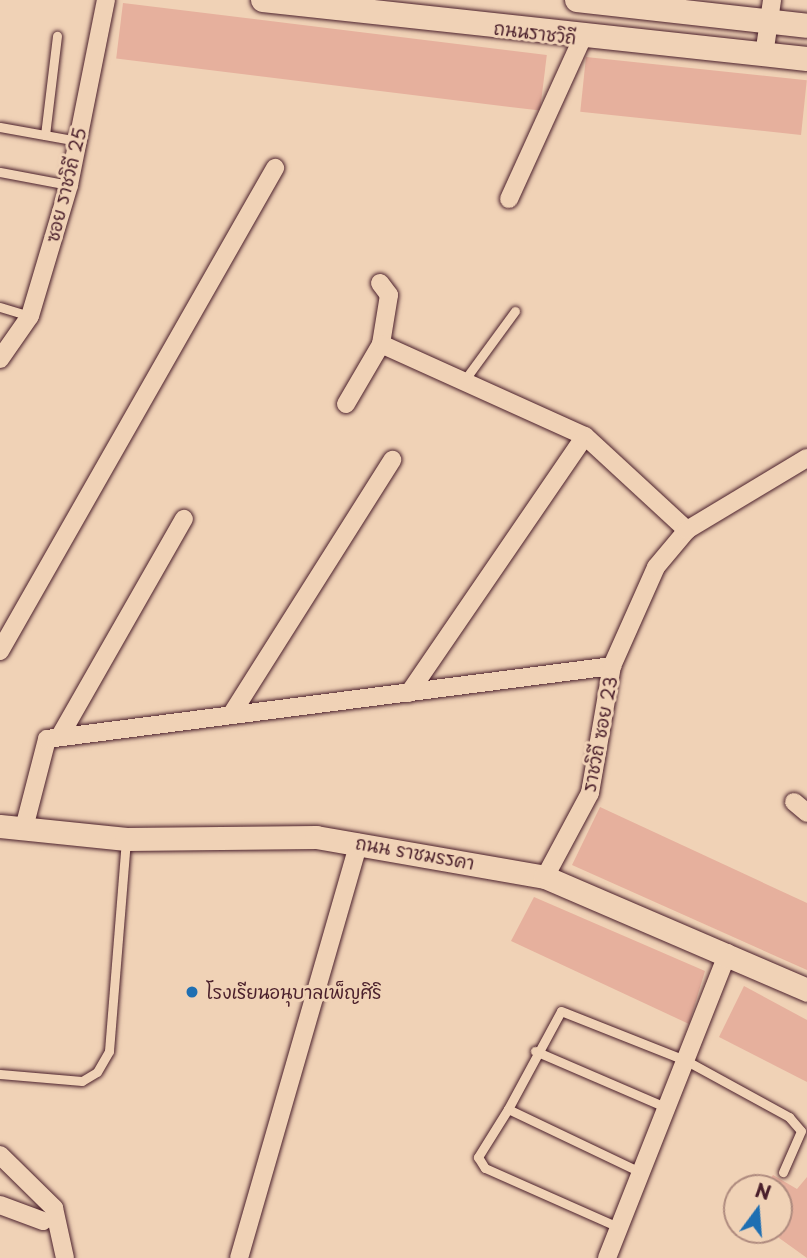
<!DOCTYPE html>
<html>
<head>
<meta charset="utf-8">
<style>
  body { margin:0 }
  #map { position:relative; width:807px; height:1258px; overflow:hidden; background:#f0d2b6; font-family:"Playpen Sans","Playpen Sans Thai",sans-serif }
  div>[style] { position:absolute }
  .building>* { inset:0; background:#e6b09d; transform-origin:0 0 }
  .roads { filter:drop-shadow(0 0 2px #4a1f2b) drop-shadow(0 0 2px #4a1f2b) }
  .service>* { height:9px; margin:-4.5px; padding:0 4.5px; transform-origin:4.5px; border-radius:4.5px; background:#f0d2b6 }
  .minor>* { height:18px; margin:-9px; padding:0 9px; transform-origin:9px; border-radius:9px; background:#f0d2b6 }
  .tertiary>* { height:23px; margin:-11.5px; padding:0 11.5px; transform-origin:11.5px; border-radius:11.5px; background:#f0d2b6 }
  .secondary>* { height:24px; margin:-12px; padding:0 12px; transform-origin:12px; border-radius:12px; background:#f0d2b6 }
  .dots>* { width:19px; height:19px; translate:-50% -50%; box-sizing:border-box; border:4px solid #f0d2b6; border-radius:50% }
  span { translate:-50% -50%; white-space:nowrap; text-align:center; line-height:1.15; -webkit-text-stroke:6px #f0d2b6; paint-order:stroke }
  .street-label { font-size:18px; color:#4a1f2b }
  .poi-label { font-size:18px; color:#4a1f2b }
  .left { translate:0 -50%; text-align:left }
  .north { position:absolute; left:723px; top:1174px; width:70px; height:70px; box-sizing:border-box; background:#f0d2b6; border:2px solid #ae8a7e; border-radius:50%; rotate:16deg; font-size:19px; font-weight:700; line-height:28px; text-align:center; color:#4a1f2b }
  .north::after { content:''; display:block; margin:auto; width:24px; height:32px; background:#1f6fb2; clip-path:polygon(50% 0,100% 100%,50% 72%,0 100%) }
</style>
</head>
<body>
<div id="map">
  <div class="building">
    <div style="left:123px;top:3px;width:427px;height:56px;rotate:7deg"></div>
    <div style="left:586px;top:57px;width:222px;height:55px;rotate:6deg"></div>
    <div style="clip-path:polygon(600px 807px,807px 903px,807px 970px,572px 865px)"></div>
    <div style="clip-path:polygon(534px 897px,705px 971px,689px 1024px,511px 941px)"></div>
    <div style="clip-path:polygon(744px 986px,807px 1020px,807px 1082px,719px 1037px)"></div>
    <div style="clip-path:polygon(773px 1175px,797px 1189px,807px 1177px,807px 1258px,768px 1230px,779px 1230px,779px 1188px,764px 1188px)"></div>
  </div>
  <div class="roads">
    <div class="service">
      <div style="left:0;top:127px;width:79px;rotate:10.2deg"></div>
      <div style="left:45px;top:135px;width:100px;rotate:-83.1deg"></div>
      <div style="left:0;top:172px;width:70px;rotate:10.7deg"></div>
      <div style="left:0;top:307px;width:31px;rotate:17deg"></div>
      <div style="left:466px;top:378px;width:83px;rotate:-53.8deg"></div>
      <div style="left:535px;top:1051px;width:142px;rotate:23.3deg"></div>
      <div style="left:0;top:1074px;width:82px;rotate:4.9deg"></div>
      <div style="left:82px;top:1081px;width:17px;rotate:-31deg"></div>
      <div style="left:97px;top:1072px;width:24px;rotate:-60deg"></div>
      <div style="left:109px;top:1051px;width:212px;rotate:-85.4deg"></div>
      <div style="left:508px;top:1109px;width:57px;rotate:122deg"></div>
      <div style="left:478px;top:1157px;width:13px;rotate:58deg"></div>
      <div style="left:485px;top:1168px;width:145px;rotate:23.9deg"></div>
      <div style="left:638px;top:1171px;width:144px;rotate:-154.5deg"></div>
      <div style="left:508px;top:1109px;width:111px;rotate:-61.6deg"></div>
      <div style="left:561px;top:1011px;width:133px;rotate:21.6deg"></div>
      <div style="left:685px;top:1060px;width:119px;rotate:28.7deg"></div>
      <div style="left:789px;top:1117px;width:18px;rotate:49deg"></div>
      <div style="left:801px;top:1131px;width:45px;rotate:113.7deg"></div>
    </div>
    <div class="minor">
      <div style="left:764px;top:55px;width:56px;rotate:-81.7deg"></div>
      <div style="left:509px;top:199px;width:176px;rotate:-65.5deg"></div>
      <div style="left:380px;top:283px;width:15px;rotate:53deg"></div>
      <div style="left:389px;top:295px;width:50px;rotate:99.3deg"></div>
      <div style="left:381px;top:344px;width:224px;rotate:24.3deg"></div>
      <div style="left:585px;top:436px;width:139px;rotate:42.7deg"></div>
      <div style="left:0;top:359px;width:52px;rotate:-55.1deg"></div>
      <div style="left:30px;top:316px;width:137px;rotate:-73.4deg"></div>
      <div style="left:69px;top:185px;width:189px;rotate:-78.7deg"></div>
      <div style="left:346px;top:404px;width:69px;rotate:-59.7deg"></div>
      <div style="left:0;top:651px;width:556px;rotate:-60.34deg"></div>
      <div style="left:409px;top:693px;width:311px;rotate:-55.6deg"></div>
      <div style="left:231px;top:715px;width:302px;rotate:-57.7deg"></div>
      <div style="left:60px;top:736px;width:250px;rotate:-60.3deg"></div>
      <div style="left:794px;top:802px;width:17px;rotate:40deg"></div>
      <div style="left:24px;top:828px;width:92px;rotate:-75.5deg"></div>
      <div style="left:47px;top:739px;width:570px;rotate:-7.36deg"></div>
      <div style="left:545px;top:877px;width:95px;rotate:-61.8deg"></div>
      <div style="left:590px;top:793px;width:129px;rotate:-80.2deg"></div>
      <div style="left:612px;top:666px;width:108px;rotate:-66deg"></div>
      <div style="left:656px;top:567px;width:48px;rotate:-50deg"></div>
      <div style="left:687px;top:530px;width:140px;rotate:-31deg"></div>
      <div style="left:0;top:1155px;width:76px;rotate:44.5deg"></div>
      <div style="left:54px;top:1208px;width:51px;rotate:77.6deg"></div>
      <div style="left:0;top:1205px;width:46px;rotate:20.4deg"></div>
      <div style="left:239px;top:1258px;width:432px;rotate:-73.9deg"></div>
      <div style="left:607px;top:1258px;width:328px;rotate:-68.4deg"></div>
    </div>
    <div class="tertiary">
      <div style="left:0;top:826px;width:127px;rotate:5.9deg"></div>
      <div style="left:126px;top:839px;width:190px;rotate:-0.6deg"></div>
      <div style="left:316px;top:837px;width:232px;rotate:9.9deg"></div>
      <div style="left:545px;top:877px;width:285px;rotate:23.3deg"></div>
    </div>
    <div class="secondary">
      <div style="left:263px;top:0;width:547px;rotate:6.19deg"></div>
      <div style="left:577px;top:0;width:231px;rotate:6.4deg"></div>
    </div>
  </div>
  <div class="dots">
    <div style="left:192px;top:992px;background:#1f6fb2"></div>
  </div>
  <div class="street-label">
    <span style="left:535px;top:33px;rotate:7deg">ถนนราชวิถี</span>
    <span style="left:66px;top:185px;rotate:-76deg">ซอย ราชวิถี 25</span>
    <span style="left:600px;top:734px;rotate:-79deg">ราชวิถี ซอย 23</span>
    <span style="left:415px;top:853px;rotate:10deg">ถนน ราชมรรคา</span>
  </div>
  <div class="poi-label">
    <span class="left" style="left:206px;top:992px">โรงเรียนอนุบาลเพ็ญศิริ</span>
  </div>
  <div class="north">N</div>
</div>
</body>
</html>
